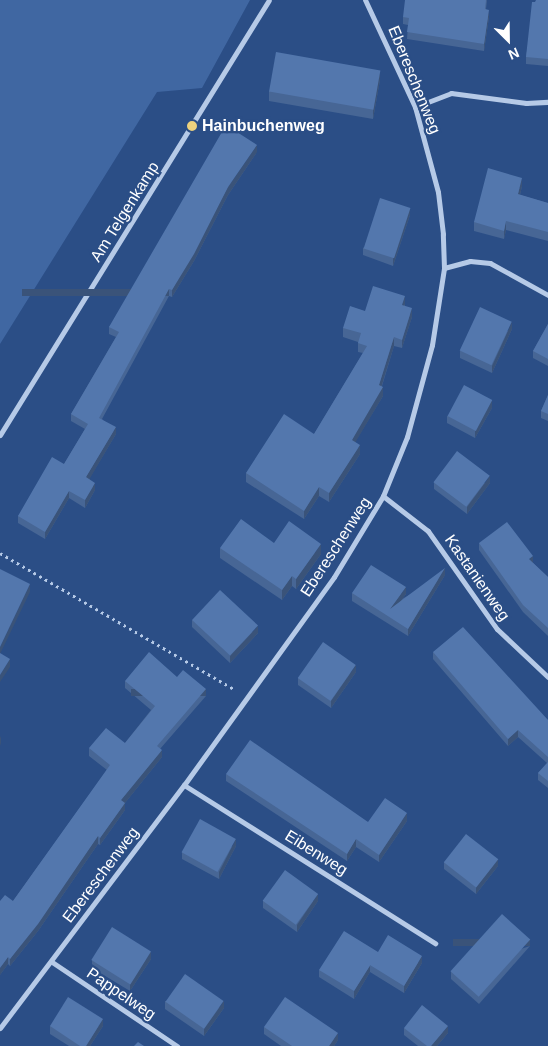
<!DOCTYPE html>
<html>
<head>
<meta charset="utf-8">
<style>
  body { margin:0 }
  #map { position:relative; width:548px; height:1046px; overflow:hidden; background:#2b4e86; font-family:Arial,sans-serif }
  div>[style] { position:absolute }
  .green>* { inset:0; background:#4067a2 }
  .path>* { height:3px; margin-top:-1.5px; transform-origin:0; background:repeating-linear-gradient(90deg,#b6cae7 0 2.5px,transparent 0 6.5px) }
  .minor>* { height:5px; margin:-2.5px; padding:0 2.5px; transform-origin:2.5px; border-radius:2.5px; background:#b6cae7 }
  .wall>* { inset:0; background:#476695 }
  .shaded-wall>* { inset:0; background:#3a5379; transform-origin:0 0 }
  .building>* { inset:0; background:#5377ad; transform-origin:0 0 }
  .dots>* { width:14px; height:14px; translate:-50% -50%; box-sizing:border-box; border:2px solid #2b4e86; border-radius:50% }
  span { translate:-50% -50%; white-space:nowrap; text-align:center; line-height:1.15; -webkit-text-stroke:4.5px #2b4e86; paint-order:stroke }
  .street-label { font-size:16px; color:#fff }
  .poi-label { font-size:16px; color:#fff; font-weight:700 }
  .left { translate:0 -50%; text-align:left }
  .north { position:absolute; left:483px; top:15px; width:50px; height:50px; -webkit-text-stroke:4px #2b4e86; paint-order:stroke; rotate:157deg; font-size:14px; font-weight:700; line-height:20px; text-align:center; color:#fff }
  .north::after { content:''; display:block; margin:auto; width:18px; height:22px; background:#fff; clip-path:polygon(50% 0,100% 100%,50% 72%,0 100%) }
</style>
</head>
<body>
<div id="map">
  <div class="green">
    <div style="clip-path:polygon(0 0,250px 0,202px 88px,157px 92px,0 344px)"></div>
  </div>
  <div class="path">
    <div style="left:0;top:553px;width:272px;rotate:30.2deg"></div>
  </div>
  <div class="minor">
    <div style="left:415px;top:107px;width:39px;rotate:-21deg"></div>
    <div style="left:451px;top:93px;width:76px;rotate:7.6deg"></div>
    <div style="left:526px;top:103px;width:22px;rotate:-3deg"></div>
    <div style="left:444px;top:268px;width:27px;rotate:-15deg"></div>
    <div style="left:470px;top:261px;width:20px;rotate:6deg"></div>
    <div style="left:490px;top:263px;width:66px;rotate:28.9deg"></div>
    <div style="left:0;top:435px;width:511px;rotate:-58.27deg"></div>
    <div style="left:383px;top:496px;width:57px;rotate:37.9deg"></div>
    <div style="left:428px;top:531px;width:120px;rotate:54.9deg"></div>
    <div style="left:497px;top:629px;width:70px;rotate:43.3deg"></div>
    <div style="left:184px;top:785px;width:297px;rotate:32.2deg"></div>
    <div style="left:52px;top:962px;width:151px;rotate:33.9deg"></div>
    <div style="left:0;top:1028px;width:305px;rotate:-52.9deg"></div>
    <div style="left:184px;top:785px;width:256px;rotate:-54.2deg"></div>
    <div style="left:334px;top:577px;width:95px;rotate:-58.8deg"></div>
    <div style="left:383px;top:496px;width:64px;rotate:-67.9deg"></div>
    <div style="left:407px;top:437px;width:95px;rotate:-74.8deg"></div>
    <div style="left:432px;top:345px;width:78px;rotate:-81.1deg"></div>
    <div style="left:444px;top:268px;width:34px;rotate:-92deg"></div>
    <div style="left:443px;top:234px;width:42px;rotate:-96.8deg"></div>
    <div style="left:438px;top:192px;width:88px;rotate:-105.1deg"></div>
    <div style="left:415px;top:107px;width:118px;rotate:-115deg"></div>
  </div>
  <div class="wall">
    <div style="clip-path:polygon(487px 0,486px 9px,489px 17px,484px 51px,407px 39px,408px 25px,403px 24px,403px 17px)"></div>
    <div style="clip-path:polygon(548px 0,548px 66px,526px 64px,526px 57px,535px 2px)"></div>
    <div style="clip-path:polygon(380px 80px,373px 119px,269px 101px,269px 91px)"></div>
    <div style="clip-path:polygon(257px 152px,228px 195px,194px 261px,172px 297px,169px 296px,102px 419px,116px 434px,89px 479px,95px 490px,85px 508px,69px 498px,45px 539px,18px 523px,18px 516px,64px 464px,85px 429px,71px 421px,71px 414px,116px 337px,109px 334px,109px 327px)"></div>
    <div style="clip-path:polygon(522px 186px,520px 195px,548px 203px,548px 241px,506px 230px,504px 239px,474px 231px,474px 222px)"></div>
    <div style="clip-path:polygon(410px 215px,393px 266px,363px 255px,363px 248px)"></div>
    <div style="clip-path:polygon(405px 304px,405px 306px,412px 317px,402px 348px,394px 346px,382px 386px,383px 396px,355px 442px,360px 454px,329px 502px,319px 496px,304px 519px,246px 482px,246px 473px,314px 434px,363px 353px,358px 352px,358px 342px,343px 337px,343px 328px,365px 311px)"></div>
    <div style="clip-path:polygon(548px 324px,548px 366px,533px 358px,533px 351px)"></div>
    <div style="clip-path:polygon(512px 329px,492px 373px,460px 358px,460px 351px)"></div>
    <div style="clip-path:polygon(548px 395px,548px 421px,541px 418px,541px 411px)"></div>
    <div style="clip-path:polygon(492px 408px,475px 438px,447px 423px,447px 416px)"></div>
    <div style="clip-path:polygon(434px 482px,490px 483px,467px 514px,434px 489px)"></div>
    <div style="clip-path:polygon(274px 543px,321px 554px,296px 589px,292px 586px,282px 600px,220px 558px,220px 548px)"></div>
    <div style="clip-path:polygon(479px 543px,533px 563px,548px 577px,548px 636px,523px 612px,479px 550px)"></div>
    <div style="clip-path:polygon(445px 575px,408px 636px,352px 601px,352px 593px,406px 594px,402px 599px)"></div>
    <div style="clip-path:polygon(192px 620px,258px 633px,230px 663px,192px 627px)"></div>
    <div style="clip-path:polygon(433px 652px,548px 720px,548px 788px,538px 780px,538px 773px,547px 763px,518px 737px,508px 746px,433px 659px)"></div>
    <div style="clip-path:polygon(356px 672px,331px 708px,298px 685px,298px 678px)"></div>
    <div style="clip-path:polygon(177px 677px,206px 696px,160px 749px,162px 757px,125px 803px,125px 810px,100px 845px,98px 844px,38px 931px,10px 966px,8px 964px,0 975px,13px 901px,107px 770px,89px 756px,89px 748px,125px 743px,151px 710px,125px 688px,125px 681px)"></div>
    <div style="clip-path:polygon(226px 774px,368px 822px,407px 821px,379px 862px,356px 847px,347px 861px,226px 781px)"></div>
    <div style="clip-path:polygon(236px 846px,219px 879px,182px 859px,182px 852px)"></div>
    <div style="clip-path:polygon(444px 862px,498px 866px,476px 894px,444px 869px)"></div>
    <div style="clip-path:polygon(263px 901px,318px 901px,297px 932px,263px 908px)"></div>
    <div style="clip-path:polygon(530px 946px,479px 1004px,451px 979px,451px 972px)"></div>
    <div style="clip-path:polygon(378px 952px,422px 963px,404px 993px,370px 972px,354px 999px,319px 977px,319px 970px)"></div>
    <div style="clip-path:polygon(151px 959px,130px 991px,92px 968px,92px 960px)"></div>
    <div style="clip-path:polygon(165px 1001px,224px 1008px,204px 1036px,165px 1009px)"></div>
    <div style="clip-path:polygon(50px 1026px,103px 1026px,90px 1046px,69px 1046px,50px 1034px)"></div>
    <div style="clip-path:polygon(264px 1027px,338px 1040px,334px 1046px,281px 1046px,264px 1034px)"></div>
    <div style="clip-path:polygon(404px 1028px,448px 1033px,437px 1046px,418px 1046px,404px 1035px)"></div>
  </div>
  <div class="shaded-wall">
    <div style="clip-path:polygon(489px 10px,489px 17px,484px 51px,484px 44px)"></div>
    <div style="clip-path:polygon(380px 70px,380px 80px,373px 119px,373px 109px)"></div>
    <div style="clip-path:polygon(257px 145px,257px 152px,228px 195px,194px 261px,172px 297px,172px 290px,228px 187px)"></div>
    <div style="clip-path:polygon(522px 178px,522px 186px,518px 203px,518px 194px)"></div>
    <div style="clip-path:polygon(410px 208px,410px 215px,393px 266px,393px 258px)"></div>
    <div style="clip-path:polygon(506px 221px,506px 230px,504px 239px,504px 231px)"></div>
    <div style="left:169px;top:289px;width:7px;height:147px;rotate:90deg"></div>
    <div style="clip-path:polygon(405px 296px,405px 304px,402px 314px,402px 305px)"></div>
    <div style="clip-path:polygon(412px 308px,412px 317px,402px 348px,402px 340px)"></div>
    <div style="clip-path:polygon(512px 322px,512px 329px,492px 373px,492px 366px)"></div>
    <div style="clip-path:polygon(394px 337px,394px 346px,380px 391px,383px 387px,383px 396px,352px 448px,352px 440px,379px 385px)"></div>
    <div style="clip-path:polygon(492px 400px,492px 408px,475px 438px,475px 431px)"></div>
    <div style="clip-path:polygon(116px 427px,116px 434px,86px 485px,86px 477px)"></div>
    <div style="clip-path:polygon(360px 445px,360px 454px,329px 502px,329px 493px)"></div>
    <div style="clip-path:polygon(490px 476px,490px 483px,467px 514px,467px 507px)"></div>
    <div style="clip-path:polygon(95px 483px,95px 490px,85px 508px,85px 500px)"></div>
    <div style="clip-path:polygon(319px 487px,319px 496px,304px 519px,304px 511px)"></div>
    <div style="clip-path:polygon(69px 491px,69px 498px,45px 539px,45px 532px)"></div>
    <div style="clip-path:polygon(321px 544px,321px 554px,296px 589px,296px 579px)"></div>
    <div style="clip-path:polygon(533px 556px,533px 564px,529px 559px)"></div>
    <div style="clip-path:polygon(445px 568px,445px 575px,408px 636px,408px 629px)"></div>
    <div style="clip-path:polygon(292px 576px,292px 586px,282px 600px,282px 590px)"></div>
    <div style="clip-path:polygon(30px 584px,30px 592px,0 654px,0 647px)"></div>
    <div style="clip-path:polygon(406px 587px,406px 594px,390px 616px,390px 609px)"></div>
    <div style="clip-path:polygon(258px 626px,258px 633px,230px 663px,230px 656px)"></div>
    <div style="clip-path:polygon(10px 659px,10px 667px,0 682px,0 675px)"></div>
    <div style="clip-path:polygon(356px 665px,356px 672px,331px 708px,331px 701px)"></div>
    <div style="left:206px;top:689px;width:7px;height:75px;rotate:90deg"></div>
    <div style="clip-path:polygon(518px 730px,518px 737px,508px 746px,508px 739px)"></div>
    <div style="clip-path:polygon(1px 736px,1px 743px,0 746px,0 738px)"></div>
    <div style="clip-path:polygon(162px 750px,162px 757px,121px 808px,121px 800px)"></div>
    <div style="clip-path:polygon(125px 803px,125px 810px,100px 845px,100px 838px)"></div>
    <div style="clip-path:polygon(407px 813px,407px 821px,379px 862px,379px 855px)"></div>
    <div style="clip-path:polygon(98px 836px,98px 844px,38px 931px,10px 966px,10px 959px)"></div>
    <div style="clip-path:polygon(236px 839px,236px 846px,219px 879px,219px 872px)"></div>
    <div style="clip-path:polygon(356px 839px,356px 847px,347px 861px,347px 854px)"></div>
    <div style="clip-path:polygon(498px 859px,498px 866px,476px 894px,476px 887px)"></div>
    <div style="clip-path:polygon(318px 894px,318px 901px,297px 932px,297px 925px)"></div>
    <div style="left:530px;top:939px;width:7px;height:77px;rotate:90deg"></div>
    <div style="clip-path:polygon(151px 951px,151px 959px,130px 991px,130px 984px)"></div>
    <div style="clip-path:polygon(376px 956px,370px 965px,370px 972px,354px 999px,354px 991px)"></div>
    <div style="clip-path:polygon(422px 956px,422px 963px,404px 993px,404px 986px)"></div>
    <div style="clip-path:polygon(8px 957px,8px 964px,0 975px,0 968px)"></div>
    <div style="clip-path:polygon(224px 1001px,224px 1008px,204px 1036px,204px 1029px)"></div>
    <div style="clip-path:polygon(103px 1019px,103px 1026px,90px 1046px,86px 1046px)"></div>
    <div style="clip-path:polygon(448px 1026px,448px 1033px,437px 1046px,431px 1046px)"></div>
    <div style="clip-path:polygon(338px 1033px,338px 1040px,334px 1046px,329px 1046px)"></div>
  </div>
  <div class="building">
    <div style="clip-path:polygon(405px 0,486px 0,485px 9px,489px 10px,484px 44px,407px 32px,409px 18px,403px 17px)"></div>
    <div style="clip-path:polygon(536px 0,548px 0,548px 59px,526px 57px,532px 2px,535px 2px)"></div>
    <div style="left:276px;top:52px;width:106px;height:40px;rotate:10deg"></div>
    <div style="clip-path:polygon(226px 125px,257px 145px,228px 187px,194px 254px,172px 290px,169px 289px,99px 418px,116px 427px,86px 477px,95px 483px,85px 500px,69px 491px,45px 532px,18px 516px,52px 457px,64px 464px,88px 424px,71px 414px,119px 332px,109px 327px)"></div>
    <div style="clip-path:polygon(488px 168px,522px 178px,518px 194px,548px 203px,548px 232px,506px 221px,504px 231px,474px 222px)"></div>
    <div style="left:380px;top:198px;width:32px;height:53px;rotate:18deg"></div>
    <div style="clip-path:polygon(373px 286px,405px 296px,402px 305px,412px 308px,402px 340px,394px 337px,379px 385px,383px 387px,352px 440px,360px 445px,329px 493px,319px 487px,304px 511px,246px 473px,284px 414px,314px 434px,367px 346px,358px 343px,361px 333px,343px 328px,350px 306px,365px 311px)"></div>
    <div style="left:480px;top:307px;width:35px;height:48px;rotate:25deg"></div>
    <div style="clip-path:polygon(548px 324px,548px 359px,533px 351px)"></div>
    <div style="left:464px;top:385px;width:32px;height:35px;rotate:28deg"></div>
    <div style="clip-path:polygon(548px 395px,548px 414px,541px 411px)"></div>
    <div style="left:457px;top:451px;width:41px;height:39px;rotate:37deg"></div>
    <div style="clip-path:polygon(241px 519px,274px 543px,289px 521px,321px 544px,296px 579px,292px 576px,282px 590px,220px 548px)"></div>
    <div style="clip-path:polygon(507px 522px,533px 556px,529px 559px,548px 577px,548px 628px,523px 605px,479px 543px)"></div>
    <div style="clip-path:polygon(371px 565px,406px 587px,390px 609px,445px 568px,408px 629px,352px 593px)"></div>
    <div style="clip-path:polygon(0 569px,30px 584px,0 647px)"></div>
    <div style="left:220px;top:590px;width:52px;height:41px;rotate:43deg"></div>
    <div style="clip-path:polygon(463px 627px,548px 720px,548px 757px,518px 730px,508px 739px,433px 652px)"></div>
    <div style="left:323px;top:642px;width:40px;height:44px;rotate:35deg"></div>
    <div style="clip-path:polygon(149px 652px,177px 677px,183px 670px,206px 689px,157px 746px,162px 750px,121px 800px,125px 803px,100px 838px,98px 836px,38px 924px,10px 959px,8px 957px,0 968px,0 901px,5px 895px,13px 901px,110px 765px,89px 748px,106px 728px,125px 743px,155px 706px,125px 681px)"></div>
    <div style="clip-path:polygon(0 653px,10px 659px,0 675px)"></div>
    <div style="clip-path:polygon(250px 740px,368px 822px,385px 798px,407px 813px,379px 855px,356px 839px,347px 854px,226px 774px)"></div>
    <div style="clip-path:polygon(548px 762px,548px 781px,538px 773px)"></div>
    <div style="left:200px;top:819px;width:41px;height:38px;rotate:29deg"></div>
    <div style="left:466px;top:834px;width:41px;height:36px;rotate:38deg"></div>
    <div style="left:285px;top:870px;width:41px;height:38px;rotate:36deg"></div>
    <div style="left:502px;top:914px;width:38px;height:77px;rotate:42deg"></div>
    <div style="left:112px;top:927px;width:46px;height:39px;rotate:32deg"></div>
    <div style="clip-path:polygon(344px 931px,378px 952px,388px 935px,422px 956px,404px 986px,370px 965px,376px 956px,354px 991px,319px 970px)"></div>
    <div style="left:185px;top:974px;width:47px;height:34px;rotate:35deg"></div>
    <div style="clip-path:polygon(68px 997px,103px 1019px,86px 1046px,80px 1046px,50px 1026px)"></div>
    <div style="clip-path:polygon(285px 997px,338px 1033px,329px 1046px,292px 1046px,264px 1027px)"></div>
    <div style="clip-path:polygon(422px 1005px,448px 1026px,431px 1046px,427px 1046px,404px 1028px)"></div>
    <div style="clip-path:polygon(138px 1042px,144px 1046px,134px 1046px)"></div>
  </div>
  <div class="dots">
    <div style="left:192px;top:126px;background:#edd27e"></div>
  </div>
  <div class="street-label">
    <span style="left:414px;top:80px;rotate:68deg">Ebereschenweg</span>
    <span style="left:125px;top:212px;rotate:-58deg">Am Telgenkamp</span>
    <span style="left:336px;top:547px;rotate:-57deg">Ebereschenweg</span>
    <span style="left:477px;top:578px;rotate:55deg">Kastanienweg</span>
    <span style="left:316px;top:853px;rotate:32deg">Eibenweg</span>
    <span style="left:101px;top:875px;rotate:-53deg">Ebereschenweg</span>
    <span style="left:121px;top:994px;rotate:34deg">Pappelweg</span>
  </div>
  <div class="poi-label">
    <span class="left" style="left:202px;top:126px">Hainbuchenweg</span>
  </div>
  <div class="north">N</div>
</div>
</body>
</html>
